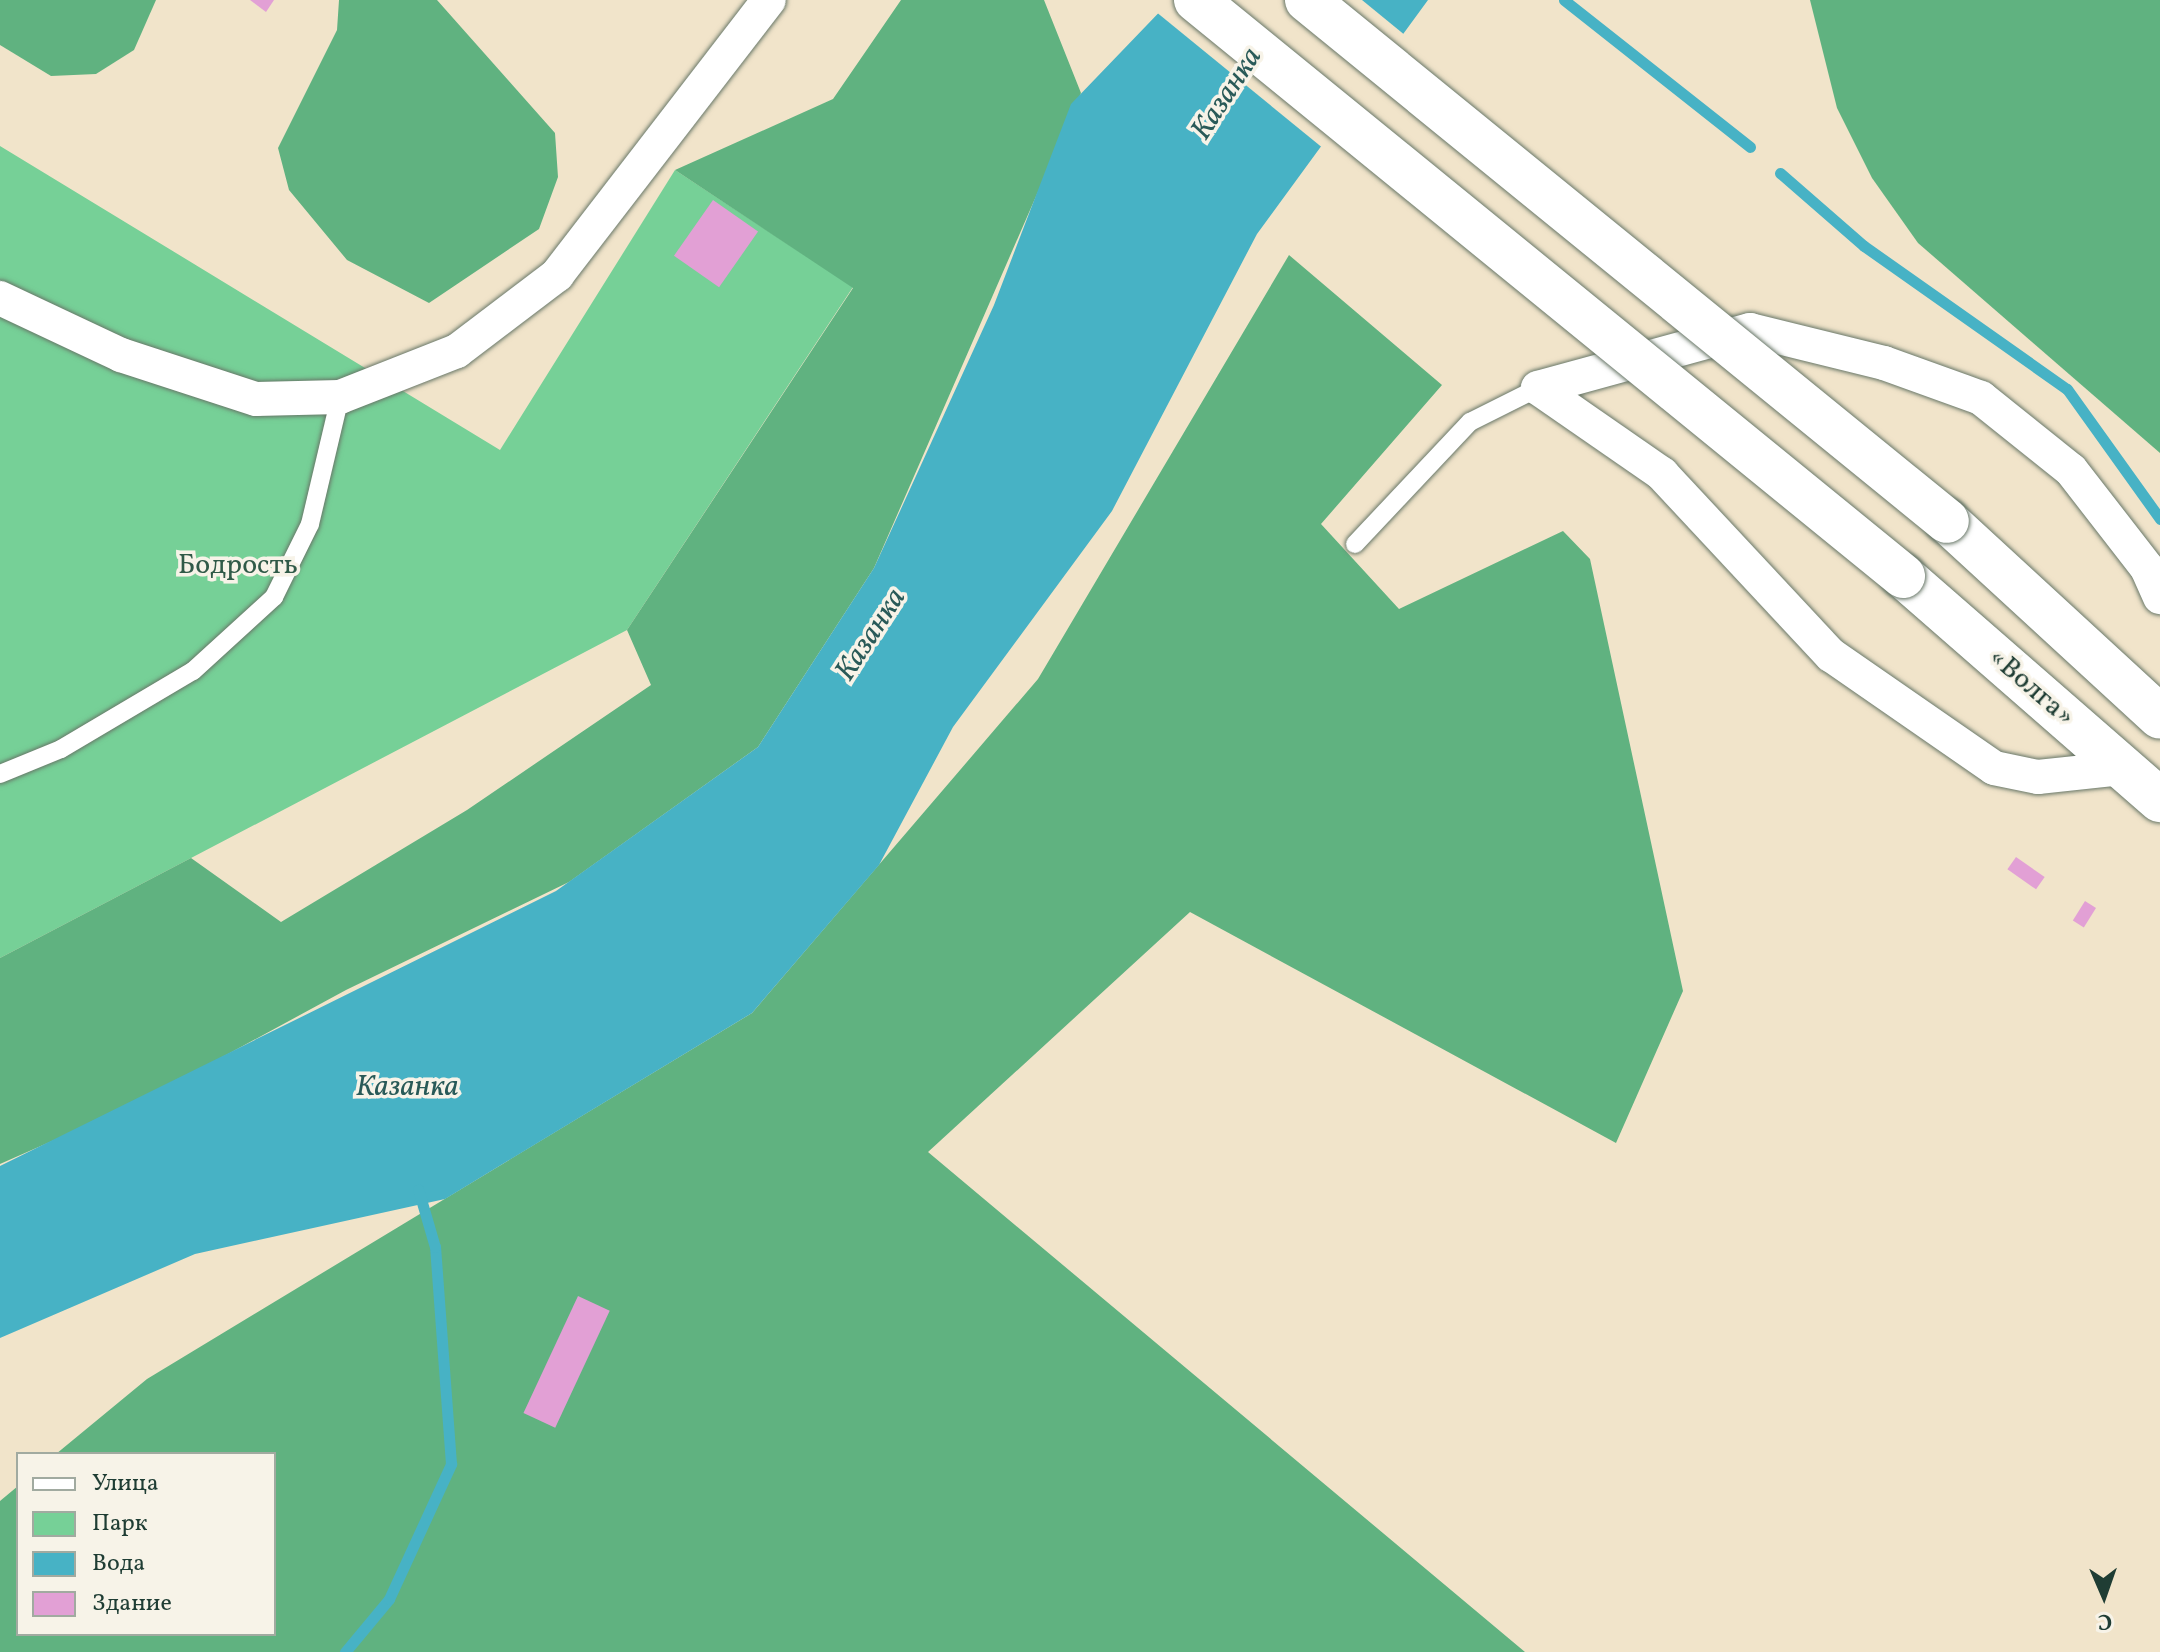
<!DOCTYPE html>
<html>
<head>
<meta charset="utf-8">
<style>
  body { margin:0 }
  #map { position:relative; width:2160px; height:1652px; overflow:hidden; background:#f1e4ca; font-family:Vollkorn,serif }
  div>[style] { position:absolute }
  .green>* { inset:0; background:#76d097 }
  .forest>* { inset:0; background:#60b280 }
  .water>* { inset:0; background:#47b2c5 }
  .pier>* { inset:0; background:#f1e4ca }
  .stream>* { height:11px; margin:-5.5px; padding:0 5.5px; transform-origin:5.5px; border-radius:5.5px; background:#47b2c5 }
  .building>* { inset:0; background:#e2a0d5; transform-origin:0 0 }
  .roads { filter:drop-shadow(0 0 2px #687768) drop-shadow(0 0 2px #687768) }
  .lane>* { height:18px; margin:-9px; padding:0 9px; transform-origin:9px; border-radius:9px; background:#fff }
  .street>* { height:34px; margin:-17px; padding:0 17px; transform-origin:17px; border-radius:17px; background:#fff }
  .highway>* { height:44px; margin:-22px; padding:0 22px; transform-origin:22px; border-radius:22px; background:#fff }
  .bridges { filter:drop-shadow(0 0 2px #687768) drop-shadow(0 0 2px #687768) }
  .highway-bridge>* { height:44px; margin:-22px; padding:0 22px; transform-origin:22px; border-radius:22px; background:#fff }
  span { translate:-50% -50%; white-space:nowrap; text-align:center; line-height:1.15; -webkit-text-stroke:7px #f7f3e8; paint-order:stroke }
  .park-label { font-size:28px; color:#305a48 }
  .street-label { font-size:28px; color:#1f3d34 }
  .water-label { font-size:30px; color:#295a58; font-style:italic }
  .legend { position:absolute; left:16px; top:1452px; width:260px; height:184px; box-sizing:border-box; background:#f7f3e8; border:2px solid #a1aaa0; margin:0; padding:10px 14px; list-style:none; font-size:24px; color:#1f3d34 }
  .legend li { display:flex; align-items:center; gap:16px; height:40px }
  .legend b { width:40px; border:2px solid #a1aaa0 }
  .north { position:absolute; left:2064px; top:1556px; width:80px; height:80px; -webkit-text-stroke:6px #f7f3e8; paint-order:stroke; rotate:178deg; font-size:22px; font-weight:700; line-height:32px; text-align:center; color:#1f3d34 }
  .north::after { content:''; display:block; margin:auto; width:28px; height:36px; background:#1f3d34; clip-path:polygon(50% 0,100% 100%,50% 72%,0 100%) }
</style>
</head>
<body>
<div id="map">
  <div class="green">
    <div style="clip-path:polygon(0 146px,500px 450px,675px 170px,853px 287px,627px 630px,0 958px)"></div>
  </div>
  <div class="forest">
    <div style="clip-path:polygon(0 0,156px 0,134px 50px,96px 74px,51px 76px,0 45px)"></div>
    <div style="clip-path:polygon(339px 0,437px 0,555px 133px,558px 177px,539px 229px,429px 303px,347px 260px,289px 190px,278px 148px,337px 30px)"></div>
    <div style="clip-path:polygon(901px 0,1044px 0,1081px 93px,874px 568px,758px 747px,569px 882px,346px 990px,136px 1104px,0 1164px,0 958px,191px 858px,281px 922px,467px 810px,651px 685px,627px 630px,853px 288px,675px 170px,833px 99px)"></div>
    <div style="clip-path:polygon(1810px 0,2160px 0,2160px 453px,1918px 243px,1872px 178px,1837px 108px)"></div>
    <div style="clip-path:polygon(1289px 255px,1442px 385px,1321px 524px,1399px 609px,1563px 531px,1590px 559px,1683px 991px,1616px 1143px,1190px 912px,928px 1152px,1525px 1652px,0 1652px,0 1501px,18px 1486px,18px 1634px,274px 1634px,274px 1454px,56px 1454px,147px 1379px,752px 1013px,1038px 679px)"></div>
  </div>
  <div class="water">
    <div style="clip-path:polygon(1171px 0,1428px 0,1257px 234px,1112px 511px,953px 727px,879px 865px,752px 1013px,445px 1199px,195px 1254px,0 1338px,0 1166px,556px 891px,758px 747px,874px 568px,994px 305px,1071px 104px)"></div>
  </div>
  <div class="pier">
    <div style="clip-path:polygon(1166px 0,1362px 0,1406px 36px,1324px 149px,1155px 11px)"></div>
  </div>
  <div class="stream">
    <div style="left:1564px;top:0;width:237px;rotate:38.3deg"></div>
    <div style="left:1780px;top:173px;width:111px;rotate:41deg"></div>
    <div style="left:1864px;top:246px;width:248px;rotate:35.2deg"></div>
    <div style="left:2067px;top:389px;width:160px;rotate:54.4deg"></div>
    <div style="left:345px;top:1652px;width:69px;rotate:-50.3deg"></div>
    <div style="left:389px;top:1599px;width:149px;rotate:-65.3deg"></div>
    <div style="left:451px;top:1464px;width:218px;rotate:-94.2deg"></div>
    <div style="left:435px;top:1247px;width:60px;rotate:-106.3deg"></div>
  </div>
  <div class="building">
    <div style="clip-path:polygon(250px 0,274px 0,266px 12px)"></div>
    <div style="left:713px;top:200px;width:55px;height:68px;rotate:35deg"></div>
    <div style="left:2016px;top:857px;width:35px;height:15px;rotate:35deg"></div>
    <div style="left:2085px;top:901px;width:13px;height:23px;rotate:32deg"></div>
    <div style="left:578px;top:1296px;width:35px;height:129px;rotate:25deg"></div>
  </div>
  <div class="roads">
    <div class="lane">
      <div style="left:1355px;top:544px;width:168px;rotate:-46.7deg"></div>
      <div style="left:1470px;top:422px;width:76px;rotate:-26.6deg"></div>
      <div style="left:0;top:774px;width:66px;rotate:-22.3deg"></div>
      <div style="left:61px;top:749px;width:153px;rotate:-30.6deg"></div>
      <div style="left:193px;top:671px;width:110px;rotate:-42.4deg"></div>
      <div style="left:274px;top:597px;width:81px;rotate:-63.7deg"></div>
      <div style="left:310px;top:524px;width:130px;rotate:-76.7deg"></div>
    </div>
    <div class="street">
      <div style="left:0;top:298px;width:134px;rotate:25.2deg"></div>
      <div style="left:121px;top:355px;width:142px;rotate:18.1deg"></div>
      <div style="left:256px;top:399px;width:84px;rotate:-1.4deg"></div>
      <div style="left:340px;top:397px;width:126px;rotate:-21.5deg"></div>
      <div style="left:457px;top:351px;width:126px;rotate:-37.2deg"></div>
      <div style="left:557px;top:275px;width:347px;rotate:-52.4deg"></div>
      <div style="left:1538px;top:388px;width:220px;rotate:-15.3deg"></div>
      <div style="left:1750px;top:330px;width:138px;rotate:13.8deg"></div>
      <div style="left:1884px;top:363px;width:103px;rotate:19.8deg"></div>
      <div style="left:1981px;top:398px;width:115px;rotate:38.7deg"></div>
      <div style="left:2071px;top:470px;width:124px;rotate:52.2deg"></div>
      <div style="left:2147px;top:568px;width:32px;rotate:66deg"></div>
      <div style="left:1538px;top:388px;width:151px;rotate:34.7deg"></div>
      <div style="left:1662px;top:474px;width:248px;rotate:47deg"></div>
      <div style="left:1831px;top:655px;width:198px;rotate:34.7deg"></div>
      <div style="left:1994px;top:768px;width:45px;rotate:11.6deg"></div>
      <div style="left:2038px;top:777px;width:84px;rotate:-6.1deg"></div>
    </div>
    <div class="highway">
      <div style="left:1947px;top:521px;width:289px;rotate:42.6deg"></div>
      <div style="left:1903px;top:576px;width:341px;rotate:41.1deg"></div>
    </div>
  </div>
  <div class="bridges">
    <div class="highway-bridge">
      <div style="left:1196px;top:0;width:912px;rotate:39.17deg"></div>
      <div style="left:1307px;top:0;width:825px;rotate:39.15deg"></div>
    </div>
  </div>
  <div class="park-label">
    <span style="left:238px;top:566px">Бодрость</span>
  </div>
  <div class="street-label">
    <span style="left:2031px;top:688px;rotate:41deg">«Волга»</span>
  </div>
  <div class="water-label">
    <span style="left:1227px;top:94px;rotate:-57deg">Казанка</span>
    <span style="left:871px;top:635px;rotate:-57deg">Казанка</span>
    <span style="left:407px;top:1087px">Казанка</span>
  </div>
  <ul class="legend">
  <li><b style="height:10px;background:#fff"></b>Улица</li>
  <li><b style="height:22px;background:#76d097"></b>Парк</li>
  <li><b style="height:22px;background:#47b2c5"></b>Вода</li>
  <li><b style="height:22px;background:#e2a0d5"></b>Здание</li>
  </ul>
  <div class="north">С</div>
</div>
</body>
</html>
